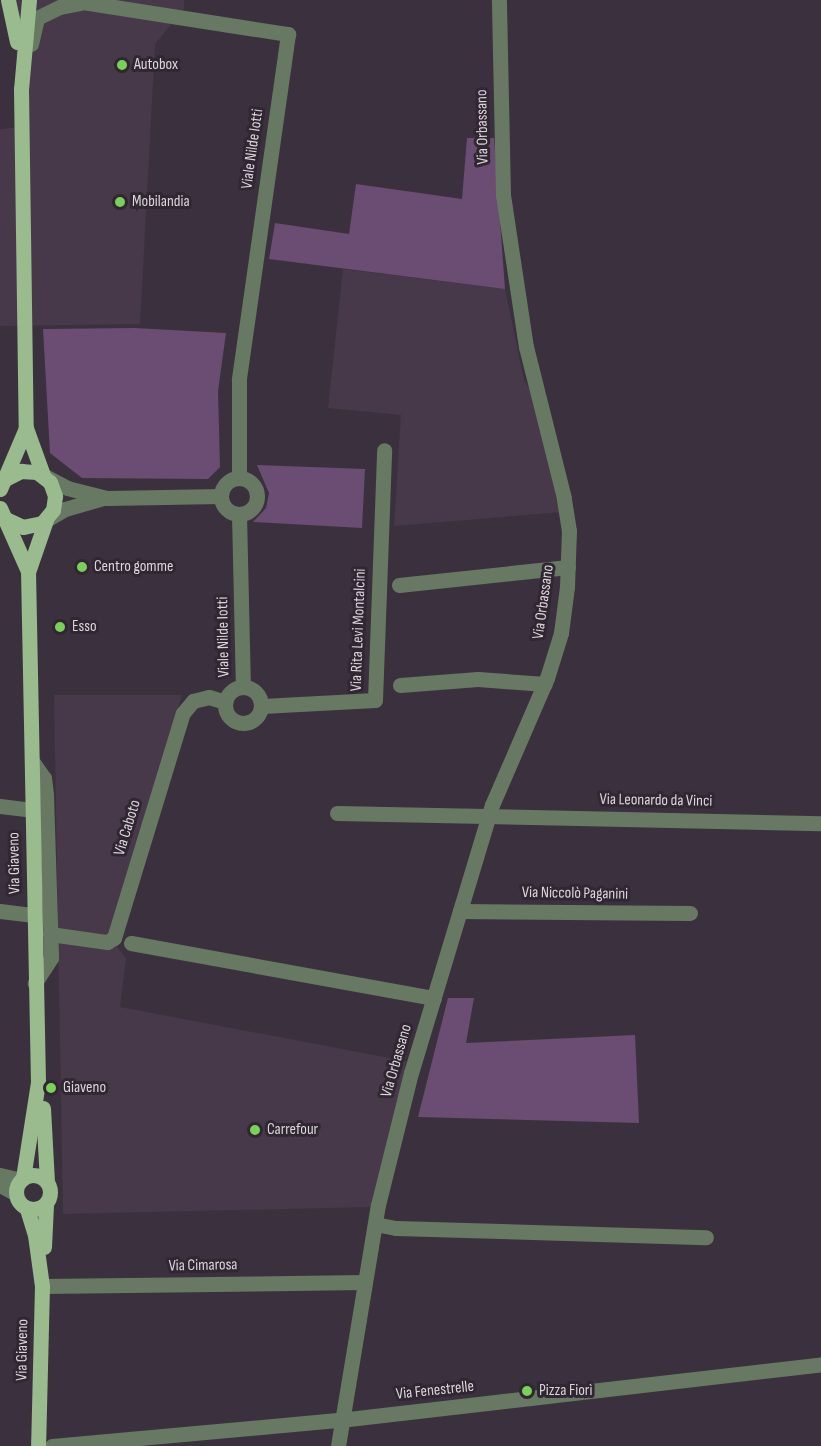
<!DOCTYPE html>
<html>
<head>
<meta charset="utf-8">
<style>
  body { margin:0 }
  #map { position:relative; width:821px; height:1446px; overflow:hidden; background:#3b313e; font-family:"Sofia Sans Condensed",sans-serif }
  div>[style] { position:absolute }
  .built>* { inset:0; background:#47384a }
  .green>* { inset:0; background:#6b4c72 }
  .minor>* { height:15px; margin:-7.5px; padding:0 7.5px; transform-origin:7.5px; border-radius:7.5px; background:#687963 }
  .minor>.ring { margin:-7.5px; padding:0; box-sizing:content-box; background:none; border:15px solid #687963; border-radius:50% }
  .major>* { height:15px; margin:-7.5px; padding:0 7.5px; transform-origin:7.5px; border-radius:7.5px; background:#99bb8e }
  .major>.ring { margin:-7.5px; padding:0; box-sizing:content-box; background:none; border:15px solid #99bb8e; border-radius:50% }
  .dots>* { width:16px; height:16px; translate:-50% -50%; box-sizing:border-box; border:3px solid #312733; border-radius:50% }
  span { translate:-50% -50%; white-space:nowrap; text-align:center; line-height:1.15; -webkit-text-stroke:6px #312733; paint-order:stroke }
  .poi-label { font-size:16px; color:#d9d3da }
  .left { translate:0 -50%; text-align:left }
  .street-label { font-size:16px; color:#d9d3da }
</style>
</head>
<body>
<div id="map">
  <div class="built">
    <div style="clip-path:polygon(8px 0,184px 0,184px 9px,155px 44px,140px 324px,0 326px,0 129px,22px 127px,13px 13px)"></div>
    <div style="clip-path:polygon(343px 269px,505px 289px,524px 380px,539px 405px,563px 512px,394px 526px,401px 415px,328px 408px)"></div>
    <div style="clip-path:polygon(54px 695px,182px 695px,112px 941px,126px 958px,120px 1007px,411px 1062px,371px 1207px,63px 1214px)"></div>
  </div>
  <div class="green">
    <div style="clip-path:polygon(467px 138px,494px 138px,505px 289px,269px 259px,275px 223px,349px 234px,356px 184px,462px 199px)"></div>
    <div style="clip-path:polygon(135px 328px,226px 333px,218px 391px,220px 467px,208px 479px,82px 478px,50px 453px,43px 329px)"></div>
    <div style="clip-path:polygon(257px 465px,365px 469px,362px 528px,253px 522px,266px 508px,269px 493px)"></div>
    <div style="clip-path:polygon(448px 998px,474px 998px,466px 1043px,635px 1035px,639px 1123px,418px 1117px)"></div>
  </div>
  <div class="minor">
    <div style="left:70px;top:0;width:221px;rotate:8.9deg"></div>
    <div style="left:288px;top:34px;width:349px;rotate:98.1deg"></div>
    <div style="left:239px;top:380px;width:97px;rotate:90deg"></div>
    <div style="left:31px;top:44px;width:27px;rotate:-77deg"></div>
    <div style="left:37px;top:18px;width:25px;rotate:-26deg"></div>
    <div style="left:60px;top:7px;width:20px;rotate:-11deg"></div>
    <div style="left:43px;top:475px;width:27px;rotate:28deg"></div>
    <div style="left:67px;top:488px;width:41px;rotate:14deg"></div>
    <div style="left:107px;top:498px;width:114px;rotate:-1deg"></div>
    <div class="ring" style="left:221px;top:478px;width:21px;height:21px"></div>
    <div style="left:239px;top:514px;width:173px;rotate:88.7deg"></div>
    <div style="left:46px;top:520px;width:22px;rotate:-30deg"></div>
    <div style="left:65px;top:509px;width:37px;rotate:-16deg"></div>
    <div style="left:399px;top:585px;width:170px;rotate:-6.1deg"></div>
    <div style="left:400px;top:685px;width:78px;rotate:-4.4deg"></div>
    <div style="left:478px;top:679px;width:67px;rotate:4.3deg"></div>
    <div class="ring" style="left:225px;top:687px;width:21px;height:21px"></div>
    <div style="left:262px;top:706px;width:113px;rotate:-3deg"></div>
    <div style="left:375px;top:700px;width:250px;rotate:-87.9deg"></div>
    <div style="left:32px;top:761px;width:21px;rotate:55deg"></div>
    <div style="left:44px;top:778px;width:17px;rotate:83deg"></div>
    <div style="left:46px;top:795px;width:163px;rotate:88.2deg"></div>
    <div style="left:51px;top:958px;width:30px;rotate:123deg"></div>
    <div style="left:0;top:806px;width:32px;rotate:7deg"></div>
    <div style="left:337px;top:813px;width:484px;rotate:1.2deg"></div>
    <div style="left:0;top:911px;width:34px;rotate:7deg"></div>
    <div style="left:460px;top:911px;width:230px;rotate:0.5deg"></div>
    <div style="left:50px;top:934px;width:58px;rotate:8deg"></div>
    <div style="left:107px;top:942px;width:8px;rotate:-30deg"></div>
    <div style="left:114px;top:938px;width:235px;rotate:-73deg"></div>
    <div style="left:183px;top:713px;width:16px;rotate:-50deg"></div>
    <div style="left:193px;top:701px;width:16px;rotate:-14deg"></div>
    <div style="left:209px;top:697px;width:17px;rotate:17deg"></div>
    <div style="left:131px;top:943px;width:308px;rotate:10.3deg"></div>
    <div style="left:0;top:1175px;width:22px;rotate:13deg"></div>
    <div style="left:0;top:1185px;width:18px;rotate:29deg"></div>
    <div style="left:375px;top:1224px;width:21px;rotate:11deg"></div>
    <div style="left:396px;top:1228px;width:310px;rotate:1.7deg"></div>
    <div style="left:42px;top:1286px;width:323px;rotate:-0.7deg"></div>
    <div style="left:52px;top:1446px;width:289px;rotate:-5.2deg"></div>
    <div style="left:340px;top:1420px;width:484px;rotate:-6.6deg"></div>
    <div style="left:338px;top:1446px;width:244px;rotate:-80.6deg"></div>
    <div style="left:378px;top:1205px;width:136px;rotate:-76deg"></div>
    <div style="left:411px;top:1073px;width:280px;rotate:-73.2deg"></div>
    <div style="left:492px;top:805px;width:138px;rotate:-66.6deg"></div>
    <div style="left:547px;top:678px;width:47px;rotate:-72.7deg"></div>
    <div style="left:561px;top:633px;width:46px;rotate:-82.6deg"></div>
    <div style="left:567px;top:587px;width:56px;rotate:-88deg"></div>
    <div style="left:569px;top:531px;width:33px;rotate:-99deg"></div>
    <div style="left:564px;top:498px;width:156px;rotate:-104.1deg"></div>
    <div style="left:526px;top:347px;width:154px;rotate:-98.6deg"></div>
    <div style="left:503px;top:195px;width:195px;rotate:-91.2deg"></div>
  </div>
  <div class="major">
    <div style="left:8px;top:0;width:43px;rotate:77.9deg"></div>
    <div style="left:29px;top:0;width:89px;rotate:95.1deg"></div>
    <div style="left:21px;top:89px;width:339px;rotate:89.2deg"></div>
    <div style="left:26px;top:428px;width:50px;rotate:70.1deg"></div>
    <div style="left:7px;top:478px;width:16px;rotate:-27deg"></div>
    <div style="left:21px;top:471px;width:16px;rotate:4deg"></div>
    <div style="left:37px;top:472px;width:16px;rotate:38deg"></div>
    <div style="left:50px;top:482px;width:15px;rotate:70deg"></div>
    <div style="left:55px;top:496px;width:14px;rotate:98deg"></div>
    <div style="left:53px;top:510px;width:17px;rotate:130deg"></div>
    <div style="left:42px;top:523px;width:19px;rotate:168deg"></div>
    <div style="left:23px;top:527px;width:17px;rotate:-155deg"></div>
    <div style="left:0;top:489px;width:66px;rotate:-66.9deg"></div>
    <div style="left:0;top:508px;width:67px;rotate:66.1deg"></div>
    <div style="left:43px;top:1108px;width:73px;rotate:86.9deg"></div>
    <div class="ring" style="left:16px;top:1175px;width:19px;height:19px"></div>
    <div style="left:23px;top:1178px;width:97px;rotate:-81.1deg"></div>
    <div style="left:38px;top:1082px;width:510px;rotate:-91.12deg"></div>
    <div style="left:28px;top:572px;width:55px;rotate:-70.9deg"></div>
    <div style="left:27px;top:1209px;width:27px;rotate:73deg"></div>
    <div style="left:35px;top:1235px;width:51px;rotate:82.2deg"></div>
    <div style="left:42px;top:1286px;width:160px;rotate:91.4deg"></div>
    <div style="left:44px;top:1247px;width:42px;rotate:-87.3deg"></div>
  </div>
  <div class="dots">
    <div style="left:122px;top:65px;background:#79d157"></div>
    <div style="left:120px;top:202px;background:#79d157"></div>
    <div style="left:82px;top:567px;background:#79d157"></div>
    <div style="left:60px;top:627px;background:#79d157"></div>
    <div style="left:51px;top:1088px;background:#79d157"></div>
    <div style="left:255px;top:1130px;background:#79d157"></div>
    <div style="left:527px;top:1391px;background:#79d157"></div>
  </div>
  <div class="poi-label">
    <span class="left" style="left:134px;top:65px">Autobox</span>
    <span class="left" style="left:132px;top:202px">Mobilandia</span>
    <span class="left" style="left:94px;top:567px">Centro gomme</span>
    <span class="left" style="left:72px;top:627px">Esso</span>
    <span class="left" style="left:63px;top:1088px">Giaveno</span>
    <span class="left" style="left:267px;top:1130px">Carrefour</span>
    <span class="left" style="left:539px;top:1391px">Pizza Fiorì</span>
  </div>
  <div class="street-label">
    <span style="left:483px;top:127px;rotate:-91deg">Via Orbassano</span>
    <span style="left:253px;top:149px;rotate:-82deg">Viale Nilde Iotti</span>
    <span style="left:544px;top:602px;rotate:-82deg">Via Orbassano</span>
    <span style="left:359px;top:630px;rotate:-88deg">Via Rita Levi Montalcini</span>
    <span style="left:224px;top:637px;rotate:-91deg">Viale Nilde Iotti</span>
    <span style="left:656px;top:801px;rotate:1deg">Via Leonardo da Vinci</span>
    <span style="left:128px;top:828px;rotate:-73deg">Via Caboto</span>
    <span style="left:15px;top:863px;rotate:-91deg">Via Giaveno</span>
    <span style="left:575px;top:894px;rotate:1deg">Via Niccolò Paganini</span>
    <span style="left:397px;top:1061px;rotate:-74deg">Via Orbassano</span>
    <span style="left:203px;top:1266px;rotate:-1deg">Via Cimarosa</span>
    <span style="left:23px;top:1350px;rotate:-89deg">Via Giaveno</span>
    <span style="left:435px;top:1391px;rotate:-6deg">Via Fenestrelle</span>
  </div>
</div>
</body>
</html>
